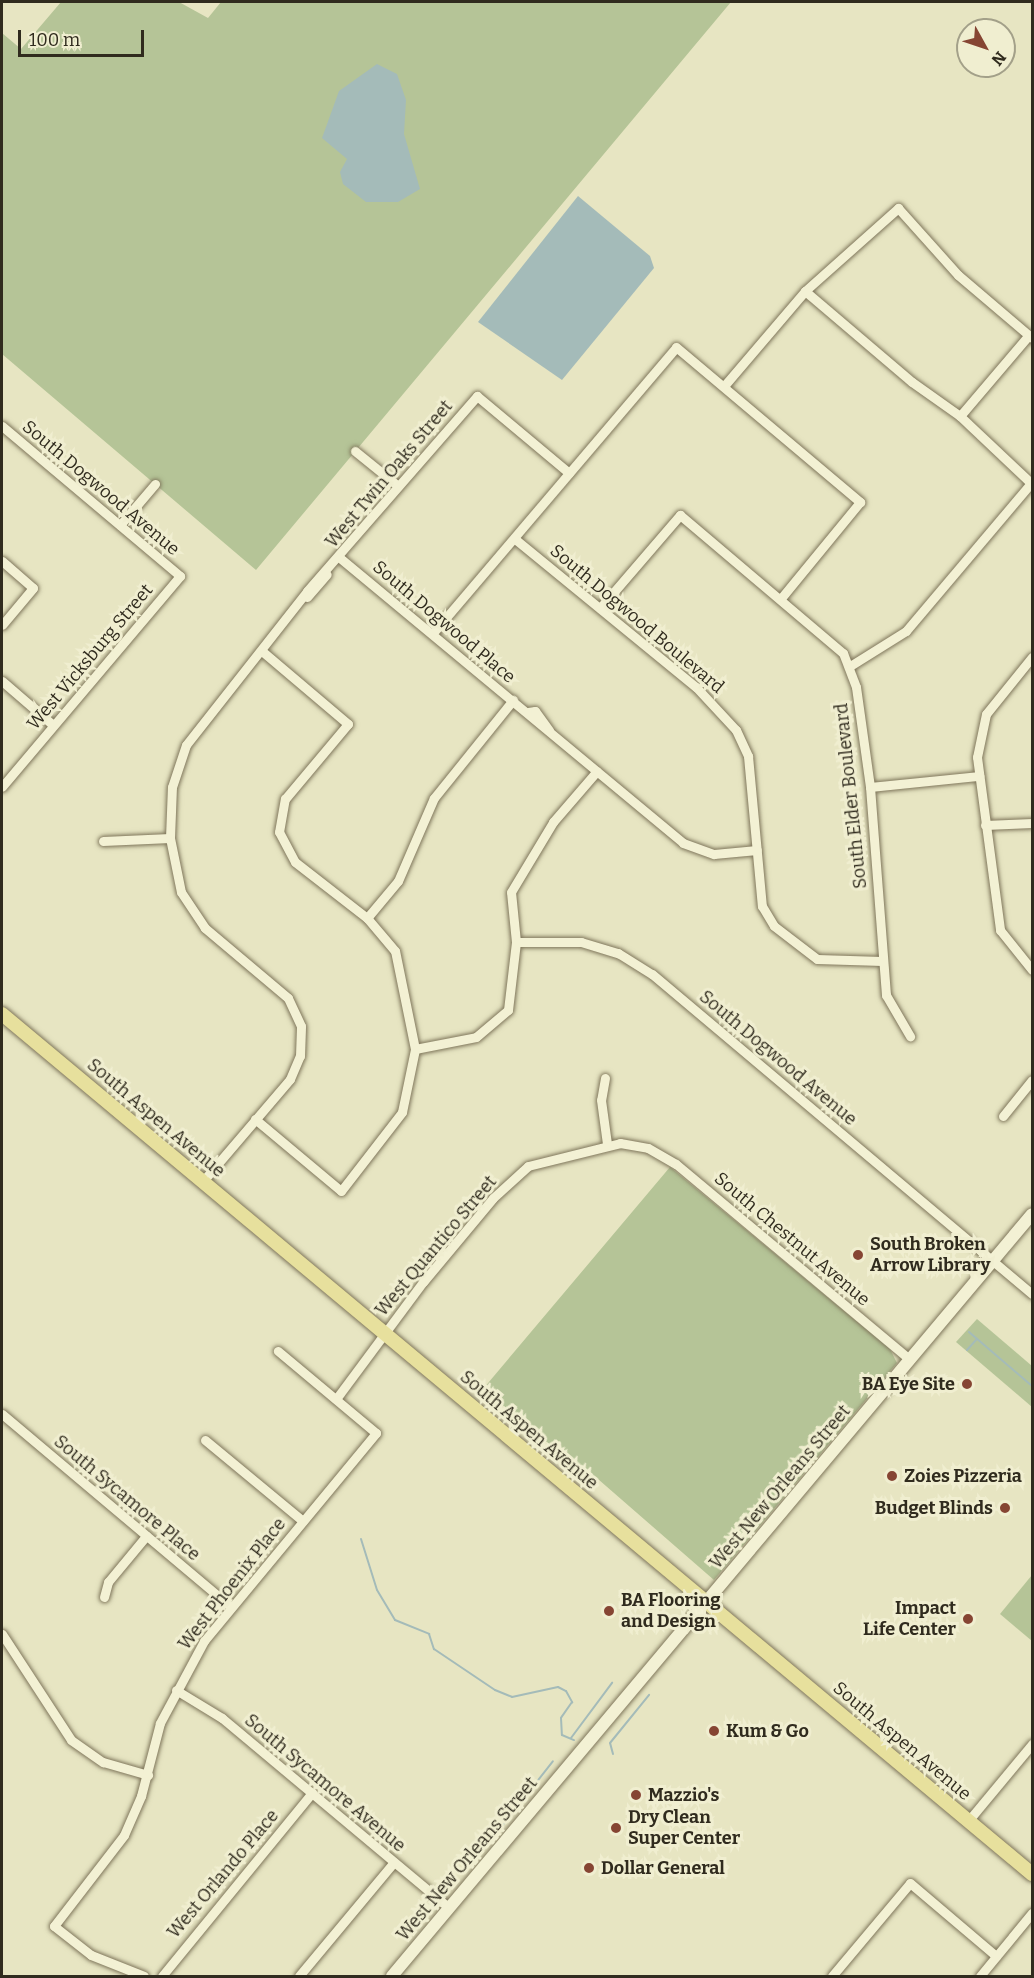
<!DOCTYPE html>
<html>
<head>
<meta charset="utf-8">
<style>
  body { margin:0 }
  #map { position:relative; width:1034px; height:1978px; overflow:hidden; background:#e7e5c2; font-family:Bitter,serif }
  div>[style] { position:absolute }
  .green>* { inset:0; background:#b5c497 }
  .water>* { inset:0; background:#a4bbb9 }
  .stream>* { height:2px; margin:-1px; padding:0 1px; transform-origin:1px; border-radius:1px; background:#a4bbb9 }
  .roads { filter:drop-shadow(0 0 2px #7f765b) drop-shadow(0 0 2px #7f765b) }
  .street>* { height:9px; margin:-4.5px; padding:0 4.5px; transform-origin:4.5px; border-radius:4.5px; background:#f3f1d4 }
  .secondary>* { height:12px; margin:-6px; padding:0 6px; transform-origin:6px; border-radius:6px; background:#f3f1d4 }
  .primary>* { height:14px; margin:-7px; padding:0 7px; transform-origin:7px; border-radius:7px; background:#e7e09d }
  .dots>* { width:16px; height:16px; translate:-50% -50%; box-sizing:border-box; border:3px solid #f0eed0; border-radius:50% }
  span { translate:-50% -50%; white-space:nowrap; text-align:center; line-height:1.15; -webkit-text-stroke:6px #f0eed0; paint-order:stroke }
  .street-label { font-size:18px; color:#302b1e }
  .poi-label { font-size:18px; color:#302b1e; font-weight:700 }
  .left { translate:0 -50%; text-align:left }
  .right { translate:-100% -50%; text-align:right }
  .frame { position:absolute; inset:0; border:3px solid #302b1e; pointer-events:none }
  .north { position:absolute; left:956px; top:18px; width:60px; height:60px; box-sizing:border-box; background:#f0eed0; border:2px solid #a3a089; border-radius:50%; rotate:130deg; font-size:16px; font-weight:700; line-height:24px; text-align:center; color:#302b1e }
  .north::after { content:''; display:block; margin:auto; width:21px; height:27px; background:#864533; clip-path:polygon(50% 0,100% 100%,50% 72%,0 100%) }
  .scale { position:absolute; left:18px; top:30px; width:126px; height:27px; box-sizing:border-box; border:3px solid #302b1e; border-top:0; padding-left:8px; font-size:18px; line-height:21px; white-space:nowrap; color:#302b1e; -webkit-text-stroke:4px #f0eed0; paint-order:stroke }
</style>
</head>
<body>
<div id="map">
  <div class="green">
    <div style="clip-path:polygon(61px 2px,179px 2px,208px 18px,221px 2px,731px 2px,256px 570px,2px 354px,2px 33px,21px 49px)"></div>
    <div style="clip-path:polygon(670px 1167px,890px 1349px,897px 1363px,714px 1580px,583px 1466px,572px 1463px,483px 1389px)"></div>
    <div style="clip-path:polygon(977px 1319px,1032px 1366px,1032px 1407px,956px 1342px)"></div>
    <div style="clip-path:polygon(1032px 1575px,1032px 1641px,1000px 1614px)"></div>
  </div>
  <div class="water">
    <div style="clip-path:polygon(377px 64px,397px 74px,406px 100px,404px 134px,420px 189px,398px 202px,366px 202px,343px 184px,340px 172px,347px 159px,322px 138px,339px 91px)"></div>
    <div style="clip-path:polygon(578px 196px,650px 256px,654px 268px,562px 380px,478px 322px)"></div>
  </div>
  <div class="stream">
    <div style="left:969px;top:1332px;width:83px;rotate:40.6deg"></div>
    <div style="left:967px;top:1350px;width:15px;rotate:-48deg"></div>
    <div style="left:361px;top:1539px;width:53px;rotate:72.6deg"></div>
    <div style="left:377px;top:1590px;width:35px;rotate:59deg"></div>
    <div style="left:395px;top:1620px;width:37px;rotate:22deg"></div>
    <div style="left:429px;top:1634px;width:16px;rotate:72deg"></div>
    <div style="left:434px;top:1649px;width:73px;rotate:33.9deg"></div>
    <div style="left:495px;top:1690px;width:18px;rotate:22deg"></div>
    <div style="left:512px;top:1697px;width:47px;rotate:-12.3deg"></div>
    <div style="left:558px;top:1687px;width:9px;rotate:27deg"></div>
    <div style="left:566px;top:1691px;width:13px;rotate:61deg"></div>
    <div style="left:572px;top:1702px;width:19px;rotate:125deg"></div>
    <div style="left:561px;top:1718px;width:17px;rotate:87deg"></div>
    <div style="left:562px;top:1735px;width:13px;rotate:23deg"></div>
    <div style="left:571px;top:1738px;width:69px;rotate:-53.3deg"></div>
    <div style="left:613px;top:1754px;width:11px;rotate:-105deg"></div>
    <div style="left:610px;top:1743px;width:62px;rotate:-50.9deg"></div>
    <div style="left:488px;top:1844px;width:105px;rotate:-51.9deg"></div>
  </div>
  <div class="roads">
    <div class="street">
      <div style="left:805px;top:291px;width:140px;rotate:40.4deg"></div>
      <div style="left:912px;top:382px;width:59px;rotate:35.3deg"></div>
      <div style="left:960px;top:416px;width:99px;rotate:43.4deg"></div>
      <div style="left:724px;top:386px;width:125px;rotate:-49.5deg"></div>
      <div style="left:805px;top:291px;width:125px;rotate:-41.7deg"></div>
      <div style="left:898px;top:208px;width:90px;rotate:48.2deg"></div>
      <div style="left:958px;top:275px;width:97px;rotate:40.4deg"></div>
      <div style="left:960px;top:416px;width:106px;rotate:-49.6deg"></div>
      <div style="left:2px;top:426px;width:233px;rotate:40.1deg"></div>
      <div style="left:180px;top:576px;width:276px;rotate:130.2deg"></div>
      <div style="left:355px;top:451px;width:55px;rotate:39.1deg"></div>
      <div style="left:120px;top:525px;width:54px;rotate:-49.5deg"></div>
      <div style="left:515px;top:539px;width:234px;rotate:39.3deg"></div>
      <div style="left:696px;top:687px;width:59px;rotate:47.1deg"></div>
      <div style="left:736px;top:730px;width:29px;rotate:65deg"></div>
      <div style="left:748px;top:756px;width:151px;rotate:84.7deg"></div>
      <div style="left:762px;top:906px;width:23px;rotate:59deg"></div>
      <div style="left:774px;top:926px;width:54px;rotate:37.5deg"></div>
      <div style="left:817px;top:959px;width:65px;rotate:1.8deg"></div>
      <div style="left:340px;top:558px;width:446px;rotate:39.7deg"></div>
      <div style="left:683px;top:843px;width:33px;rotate:20deg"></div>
      <div style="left:714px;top:854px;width:43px;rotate:-5.3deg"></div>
      <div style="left:2px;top:561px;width:41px;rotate:41.1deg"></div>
      <div style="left:33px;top:588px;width:48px;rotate:130deg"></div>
      <div style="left:307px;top:597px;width:30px;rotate:-49deg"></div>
      <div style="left:600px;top:608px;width:123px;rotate:-49.3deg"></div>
      <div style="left:680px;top:515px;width:214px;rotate:40.3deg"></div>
      <div style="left:843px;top:653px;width:36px;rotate:69deg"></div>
      <div style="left:856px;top:687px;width:101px;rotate:82deg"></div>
      <div style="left:870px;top:787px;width:209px;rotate:85.6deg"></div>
      <div style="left:886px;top:995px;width:48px;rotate:59.7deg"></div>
      <div style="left:433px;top:633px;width:375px;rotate:-49.6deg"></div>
      <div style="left:676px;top:347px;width:241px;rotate:40.1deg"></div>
      <div style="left:860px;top:502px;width:123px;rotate:129.4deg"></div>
      <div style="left:1032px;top:657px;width:73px;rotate:128.9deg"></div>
      <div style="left:986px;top:714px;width:44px;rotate:101.8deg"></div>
      <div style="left:977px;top:757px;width:175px;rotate:82.4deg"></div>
      <div style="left:1000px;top:930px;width:51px;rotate:51.3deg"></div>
      <div style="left:850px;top:666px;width:66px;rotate:-32deg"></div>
      <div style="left:906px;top:631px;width:194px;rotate:-49.8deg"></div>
      <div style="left:2px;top:681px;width:67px;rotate:40.8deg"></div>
      <div style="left:528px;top:712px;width:7px;rotate:-8deg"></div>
      <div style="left:535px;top:711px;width:24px;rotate:54deg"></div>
      <div style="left:870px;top:787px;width:110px;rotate:-5.8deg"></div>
      <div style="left:985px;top:825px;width:47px;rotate:-2.4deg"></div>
      <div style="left:103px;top:841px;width:67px;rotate:-2.6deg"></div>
      <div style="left:367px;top:918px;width:48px;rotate:-50deg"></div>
      <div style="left:398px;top:881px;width:90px;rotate:-66.6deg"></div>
      <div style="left:434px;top:798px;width:126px;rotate:-51.1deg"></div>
      <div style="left:516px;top:942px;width:65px"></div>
      <div style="left:581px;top:942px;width:39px;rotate:17deg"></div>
      <div style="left:618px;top:953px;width:40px;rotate:32deg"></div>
      <div style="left:652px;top:974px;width:497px;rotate:40.1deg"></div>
      <div style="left:415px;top:1049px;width:62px;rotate:-11.1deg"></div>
      <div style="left:476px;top:1037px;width:42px;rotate:-40.2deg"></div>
      <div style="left:508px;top:1010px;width:68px;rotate:-83.3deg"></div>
      <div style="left:516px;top:942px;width:50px;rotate:-95.7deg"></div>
      <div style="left:511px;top:892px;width:82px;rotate:-59deg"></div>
      <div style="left:553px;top:822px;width:67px;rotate:-49.2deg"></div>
      <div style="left:605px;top:1078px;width:22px;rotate:100deg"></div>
      <div style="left:601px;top:1100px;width:44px;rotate:82.2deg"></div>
      <div style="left:1003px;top:1116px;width:46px;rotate:-51.1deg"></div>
      <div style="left:255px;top:1119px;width:112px;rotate:39.9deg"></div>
      <div style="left:341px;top:1191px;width:100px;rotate:-52.3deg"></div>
      <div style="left:402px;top:1112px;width:64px;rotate:-78.3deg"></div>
      <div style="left:415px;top:1049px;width:100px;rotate:-101.5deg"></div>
      <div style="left:395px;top:951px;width:43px;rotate:-130.3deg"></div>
      <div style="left:367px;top:918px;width:91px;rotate:-142.1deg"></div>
      <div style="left:295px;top:862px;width:34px;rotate:-118deg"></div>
      <div style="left:279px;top:832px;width:34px;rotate:-80deg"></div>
      <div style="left:285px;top:799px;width:98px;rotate:-50deg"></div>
      <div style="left:348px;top:724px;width:111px;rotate:-139.7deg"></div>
      <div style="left:203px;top:1181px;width:134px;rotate:-49.5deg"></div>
      <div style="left:290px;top:1079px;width:25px;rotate:-67deg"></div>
      <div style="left:300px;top:1056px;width:30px;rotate:-88deg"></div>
      <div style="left:301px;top:1026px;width:31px;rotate:-115deg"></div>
      <div style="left:288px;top:998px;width:109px;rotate:-139.9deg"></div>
      <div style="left:205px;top:928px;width:43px;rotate:-123.7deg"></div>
      <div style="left:181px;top:892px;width:55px;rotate:-101.5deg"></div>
      <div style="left:170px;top:838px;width:51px;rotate:-87.8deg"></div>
      <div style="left:172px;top:787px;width:44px;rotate:-71.6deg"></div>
      <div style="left:186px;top:745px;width:196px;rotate:-51.8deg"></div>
      <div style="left:307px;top:591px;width:259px;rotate:-48.9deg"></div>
      <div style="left:477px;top:396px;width:120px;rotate:39.9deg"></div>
      <div style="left:336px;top:1399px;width:146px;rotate:-53.4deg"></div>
      <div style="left:423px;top:1282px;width:109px;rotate:-50.2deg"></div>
      <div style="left:493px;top:1198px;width:47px;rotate:-42.4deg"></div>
      <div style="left:528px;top:1166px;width:95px;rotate:-14deg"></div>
      <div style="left:620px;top:1143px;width:28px;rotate:10deg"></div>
      <div style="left:648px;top:1148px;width:32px;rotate:30deg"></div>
      <div style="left:676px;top:1164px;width:305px;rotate:39.9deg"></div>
      <div style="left:2px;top:1414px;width:299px;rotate:40.1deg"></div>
      <div style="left:205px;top:1440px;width:127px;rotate:39.6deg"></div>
      <div style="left:104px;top:1597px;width:16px;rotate:-75deg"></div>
      <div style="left:108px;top:1582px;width:60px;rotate:-50.4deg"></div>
      <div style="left:2px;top:1634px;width:126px;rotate:56.9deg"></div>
      <div style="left:71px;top:1740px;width:39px;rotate:35deg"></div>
      <div style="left:103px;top:1762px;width:47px;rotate:16.1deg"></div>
      <div style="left:176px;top:1690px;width:54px;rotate:31.3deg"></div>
      <div style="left:222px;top:1718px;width:296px;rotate:39.9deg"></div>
      <div style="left:969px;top:1820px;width:99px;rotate:-50.3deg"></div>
      <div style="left:144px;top:1976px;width:57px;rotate:-158.4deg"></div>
      <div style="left:91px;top:1955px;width:47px;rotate:-141.9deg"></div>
      <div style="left:54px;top:1926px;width:115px;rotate:-52.4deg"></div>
      <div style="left:124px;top:1835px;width:43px;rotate:-66.4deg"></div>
      <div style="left:141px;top:1796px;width:75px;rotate:-75.4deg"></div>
      <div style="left:160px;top:1723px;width:93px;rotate:-61.8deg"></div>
      <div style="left:204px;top:1641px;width:270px;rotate:-50.4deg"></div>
      <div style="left:376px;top:1433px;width:128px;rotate:-140.1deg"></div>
      <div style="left:162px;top:1976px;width:237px;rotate:-50.7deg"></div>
      <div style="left:299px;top:1976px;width:148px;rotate:-50.2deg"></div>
      <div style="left:832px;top:1976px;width:121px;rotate:-50deg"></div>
      <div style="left:910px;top:1883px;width:113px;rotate:40.3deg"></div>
      <div style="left:980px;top:1976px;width:82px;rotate:-50.5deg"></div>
    </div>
    <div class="secondary">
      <div style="left:392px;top:1976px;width:995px;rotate:-49.97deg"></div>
    </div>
    <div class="primary">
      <div style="left:2px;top:1014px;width:1342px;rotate:39.86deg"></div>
    </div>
  </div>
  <div class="dots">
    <div style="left:858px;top:1255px;background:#864533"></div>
    <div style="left:967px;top:1384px;background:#864533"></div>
    <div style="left:892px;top:1476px;background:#864533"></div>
    <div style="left:1005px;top:1508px;background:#864533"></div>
    <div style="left:609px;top:1611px;background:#864533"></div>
    <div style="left:968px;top:1619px;background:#864533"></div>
    <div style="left:714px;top:1731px;background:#864533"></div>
    <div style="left:636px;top:1795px;background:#864533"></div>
    <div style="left:616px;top:1828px;background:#864533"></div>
    <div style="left:589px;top:1868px;background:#864533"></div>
  </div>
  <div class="street-label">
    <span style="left:389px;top:474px;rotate:-50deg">West Twin Oaks Street</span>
    <span style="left:101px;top:488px;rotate:40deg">South Dogwood Avenue</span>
    <span style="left:637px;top:619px;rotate:40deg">South Dogwood Boulevard</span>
    <span style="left:444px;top:622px;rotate:40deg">South Dogwood Place</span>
    <span style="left:90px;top:657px;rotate:-50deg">West Vicksburg Street</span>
    <span style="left:851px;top:796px;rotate:-96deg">South Elder Boulevard</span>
    <span style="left:778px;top:1058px;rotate:40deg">South Dogwood Avenue</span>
    <span style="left:156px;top:1118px;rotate:40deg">South Aspen Avenue</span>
    <span style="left:792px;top:1239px;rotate:40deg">South Chestnut Avenue</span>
    <span style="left:436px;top:1246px;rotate:-50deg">West Quantico Street</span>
    <span style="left:529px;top:1430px;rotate:40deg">South Aspen Avenue</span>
    <span style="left:780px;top:1487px;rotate:-50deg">West New Orleans Street</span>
    <span style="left:127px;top:1498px;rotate:40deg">South Sycamore Place</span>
    <span style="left:232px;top:1584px;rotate:-52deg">West Phoenix Place</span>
    <span style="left:902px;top:1741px;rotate:40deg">South Aspen Avenue</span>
    <span style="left:325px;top:1783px;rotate:40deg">South Sycamore Avenue</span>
    <span style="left:467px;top:1859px;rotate:-50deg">West New Orleans Street</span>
    <span style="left:223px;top:1874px;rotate:-50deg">West Orlando Place</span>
  </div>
  <div class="poi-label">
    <span class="left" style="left:870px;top:1255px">South Broken<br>Arrow Library</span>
    <span class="right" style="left:955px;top:1384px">BA Eye Site</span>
    <span class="left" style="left:904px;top:1476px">Zoies Pizzeria</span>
    <span class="right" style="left:993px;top:1508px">Budget Blinds</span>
    <span class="left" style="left:621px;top:1611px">BA Flooring<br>and Design</span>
    <span class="right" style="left:956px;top:1619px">Impact<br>Life Center</span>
    <span class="left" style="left:726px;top:1731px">Kum &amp; Go</span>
    <span class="left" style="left:648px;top:1795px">Mazzio's</span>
    <span class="left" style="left:628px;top:1828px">Dry Clean<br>Super Center</span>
    <span class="left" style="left:601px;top:1868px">Dollar General</span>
  </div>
  <div class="frame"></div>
  <div class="north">N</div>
  <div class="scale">100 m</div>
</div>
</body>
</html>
